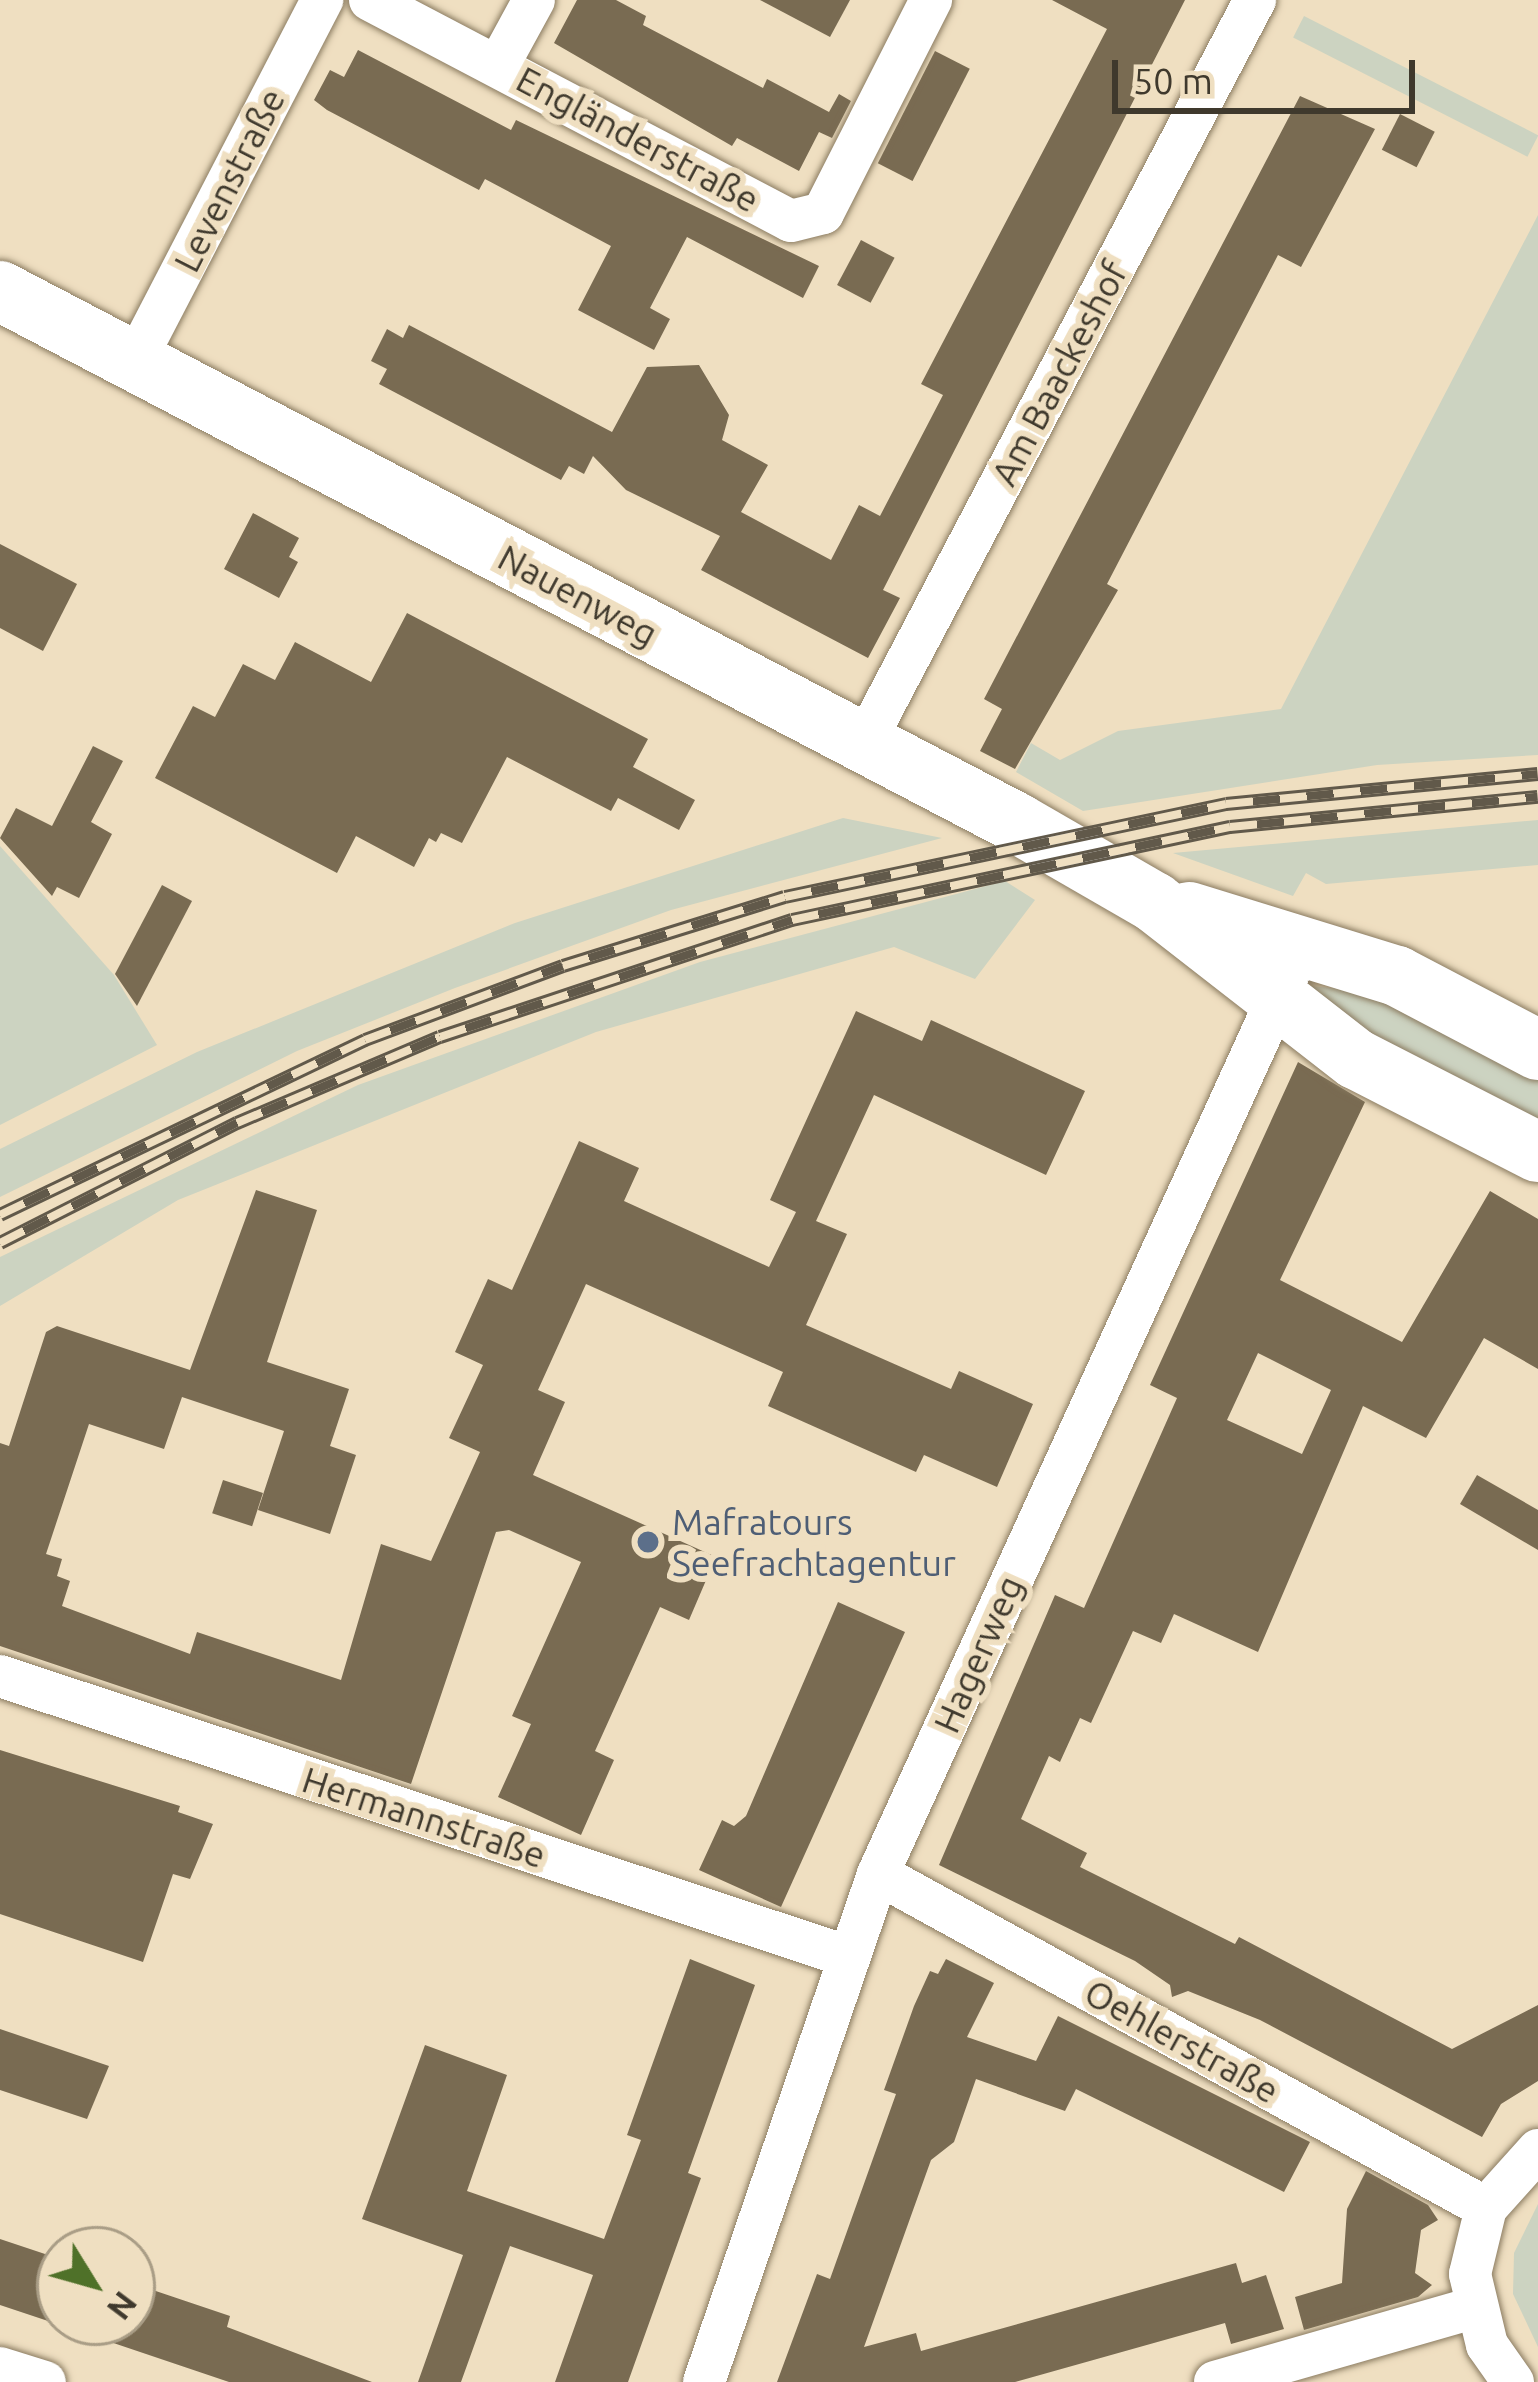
<!DOCTYPE html>
<html>
<head>
<meta charset="utf-8">
<style>
  body { margin:0 }
  #map { position:relative; width:1538px; height:2382px; overflow:hidden; background:#efdfc1; font-family:Ubuntu,sans-serif }
  div>[style] { position:absolute }
  .green>* { inset:0; background:#ccd3c1; transform-origin:0 0 }
  .building>* { inset:0; background:#796b52; transform-origin:0 0 }
  .roads { filter:drop-shadow(0 0 3px #8b7c61) drop-shadow(0 0 3px #8b7c61) }
  .street>* { height:42px; margin:-21px; padding:0 21px; transform-origin:21px; border-radius:21px; background:#fff }
  .secondary>* { height:60px; margin:-30px; padding:0 30px; transform-origin:30px; border-radius:30px; background:#fff }
  .rail>* { height:14px; margin-top:-7px; transform-origin:0; background:repeating-linear-gradient(90deg,#efdfc1 0 27px,#61594a 0 54px); box-sizing:border-box; border-block:3px solid #61594a }
  .dots>* { width:33px; height:33px; translate:-50% -50%; box-sizing:border-box; border:6px solid #efdfc1; border-radius:50% }
  span { translate:-50% -50%; white-space:nowrap; text-align:center; line-height:1.15; -webkit-text-stroke:12px #efdfc1; paint-order:stroke }
  .street-label { font-size:36px; color:#3f392d }
  .service-label { font-size:36px; color:#4e5e75 }
  .left { translate:0 -50%; text-align:left }
  .north { position:absolute; left:36px; top:2226px; width:120px; height:120px; box-sizing:border-box; background:#efdfc1; border:3px solid #a99d86; border-radius:50%; rotate:127deg; font-size:33px; font-weight:700; line-height:48px; text-align:center; color:#3f392d }
  .north::after { content:''; display:block; margin:auto; width:42px; height:54px; background:#4f7129; clip-path:polygon(50% 0,100% 100%,50% 72%,0 100%) }
  .scale { position:absolute; left:1112px; top:60px; width:303px; height:54px; box-sizing:border-box; border:6px solid #3f392d; border-top:0; padding-left:15px; font-size:36px; line-height:42px; white-space:nowrap; color:#3f392d; -webkit-text-stroke:9px #efdfc1; paint-order:stroke }
</style>
</head>
<body>
<div id="map">
  <div class="green">
    <div style="left:1304px;top:16px;width:263px;height:24px;rotate:27deg"></div>
    <div style="clip-path:polygon(1538px 215px,1538px 755px,1377px 765px,1083px 811px,1016px 772px,1031px 743px,1060px 760px,1118px 731px,1281px 709px)"></div>
    <div style="clip-path:polygon(843px 818px,942px 838px,671px 910px,455px 988px,297px 1051px,0 1197px,0 1149px,197px 1052px,515px 923px)"></div>
    <div style="clip-path:polygon(1538px 820px,1538px 865px,1326px 884px,1306px 873px,1293px 896px,1173px 853px)"></div>
    <div style="clip-path:polygon(0 846px,114px 975px,157px 1045px,0 1125px)"></div>
    <div style="clip-path:polygon(1005px 881px,1035px 900px,975px 979px,894px 947px,596px 1032px,178px 1200px,0 1306px,0 1257px,358px 1085px,700px 962px)"></div>
    <div style="clip-path:polygon(1309px 986px,1391px 993px,1538px 1072px,1538px 1130px,1382px 1049px)"></div>
    <div style="clip-path:polygon(1538px 2204px,1538px 2347px,1513px 2294px,1514px 2253px)"></div>
  </div>
  <div class="building">
    <div style="clip-path:polygon(577px 0,616px 0,646px 16px,643px 25px,763px 88px,767px 79px,829px 112px,839px 94px,851px 101px,832px 138px,819px 132px,799px 171px,737px 138px,732px 146px,554px 43px)"></div>
    <div style="clip-path:polygon(760px 0,850px 0,830px 37px)"></div>
    <div style="clip-path:polygon(1052px 0,1185px 0,883px 590px,900px 598px,868px 658px,701px 570px,720px 536px,626px 490px,593px 456px,584px 474px,569px 466px,561px 480px,379px 384px,387px 369px,371px 361px,387px 329px,403px 338px,409px 325px,612px 432px,647px 367px,699px 365px,729px 415px,722px 440px,768px 465px,741px 512px,831px 560px,859px 505px,880px 516px,943px 395px,921px 384px,1107px 29px)"></div>
    <div style="clip-path:polygon(358px 50px,511px 130px,516px 120px,819px 266px,803px 298px,687px 237px,650px 308px,670px 319px,654px 350px,578px 310px,611px 246px,485px 179px,479px 190px,327px 110px,314px 100px,330px 70px,344px 77px)"></div>
    <div style="left:935px;top:51px;width:39px;height:126px;rotate:27deg"></div>
    <div style="clip-path:polygon(1300px 96px,1375px 129px,1301px 267px,1278px 255px,1107px 584px,1118px 590px,1015px 769px,980px 751px,1002px 709px,984px 699px)"></div>
    <div style="left:1400px;top:114px;width:39px;height:40px;rotate:27deg"></div>
    <div style="left:861px;top:240px;width:38px;height:51px;rotate:28deg"></div>
    <div style="clip-path:polygon(253px 513px,299px 538px,289px 557px,298px 562px,279px 598px,224px 569px)"></div>
    <div style="clip-path:polygon(0 544px,77px 584px,43px 651px,0 628px)"></div>
    <div style="clip-path:polygon(407px 613px,648px 739px,633px 767px,695px 800px,679px 830px,618px 798px,611px 811px,507px 757px,462px 843px,441px 833px,436px 842px,429px 838px,414px 867px,356px 836px,337px 873px,155px 778px,193px 706px,215px 717px,243px 664px,275px 680px,295px 642px,371px 682px)"></div>
    <div style="clip-path:polygon(93px 746px,123px 761px,91px 822px,112px 834px,79px 898px,57px 887px,52px 896px,0 838px,16px 808px,52px 826px)"></div>
    <div style="clip-path:polygon(162px 885px,192px 901px,137px 1006px,115px 974px)"></div>
    <div style="clip-path:polygon(856px 1011px,922px 1041px,931px 1020px,1085px 1091px,1046px 1175px,874px 1095px,816px 1221px,847px 1234px,806px 1325px,951px 1389px,959px 1371px,1033px 1404px,997px 1487px,924px 1455px,916px 1472px,768px 1406px,783px 1372px,586px 1284px,538px 1390px,565px 1402px,533px 1475px,716px 1557px,689px 1620px,660px 1607px,595px 1751px,614px 1760px,581px 1835px,498px 1797px,531px 1724px,512px 1716px,581px 1562px,509px 1530px,496px 1532px,411px 1784px,0 1646px,0 1443px,9px 1446px,46px 1332px,57px 1326px,190px 1370px,256px 1190px,317px 1210px,267px 1362px,349px 1389px,330px 1446px,356px 1455px,330px 1534px,258px 1510px,284px 1431px,182px 1397px,164px 1449px,89px 1424px,46px 1554px,62px 1559px,57px 1576px,70px 1581px,62px 1606px,190px 1654px,197px 1632px,341px 1680px,381px 1544px,431px 1561px,480px 1452px,449px 1438px,483px 1365px,455px 1352px,488px 1279px,512px 1290px,579px 1141px,639px 1168px,624px 1201px,769px 1267px,796px 1212px,770px 1200px)"></div>
    <div style="clip-path:polygon(evenodd,1298px 1062px,1365px 1102px,1280px 1280px,1402px 1342px,1490px 1191px,1538px 1219px,1538px 1369px,1484px 1338px,1426px 1438px,1363px 1406px,1258px 1652px,1174px 1614px,1161px 1643px,1133px 1631px,1091px 1723px,1080px 1718px,1060px 1762px,1049px 1756px,1021px 1819px,1087px 1853px,1080px 1867px,1235px 1944px,1239px 1937px,1452px 2049px,1538px 2005px,1538px 2081px,1501px 2104px,1482px 2137px,1260px 2020px,1188px 1991px,1172px 1997px,1170px 1985px,1135px 1961px,939px 1865px,1055px 1595px,1084px 1608px,1177px 1398px,1150px 1385px,1298px 1062px,1258px 1353px,1331px 1390px,1302px 1454px,1227px 1420px,1258px 1353px)"></div>
    <div style="clip-path:polygon(1477px 1475px,1538px 1510px,1538px 1550px,1460px 1504px)"></div>
    <div style="left:223px;top:1480px;width:42px;height:35px;rotate:18deg"></div>
    <div style="clip-path:polygon(838px 1602px,905px 1632px,781px 1907px,699px 1870px,722px 1820px,734px 1826px,746px 1816px)"></div>
    <div style="clip-path:polygon(0 1750px,180px 1806px,178px 1812px,213px 1824px,190px 1879px,173px 1874px,143px 1962px,0 1914px)"></div>
    <div style="clip-path:polygon(690px 1959px,755px 1985px,688px 2173px,701px 2178px,628px 2382px,555px 2382px,593px 2275px,510px 2246px,461px 2382px,418px 2382px,463px 2255px,362px 2219px,425px 2045px,507px 2075px,467px 2191px,604px 2239px,641px 2140px,627px 2135px)"></div>
    <div style="clip-path:polygon(946px 1959px,994px 1983px,967px 2037px,1036px 2061px,1058px 2016px,1310px 2142px,1284px 2192px,1076px 2089px,1065px 2111px,976px 2079px,954px 2142px,931px 2160px,864px 2347px,916px 2333px,921px 2351px,1236px 2263px,1242px 2283px,1266px 2275px,1284px 2329px,1231px 2344px,1225px 2323px,1015px 2382px,777px 2382px,817px 2274px,830px 2279px,896px 2094px,884px 2090px,914px 2006px,930px 1971px,938px 1974px)"></div>
    <div style="clip-path:polygon(0 2029px,109px 2066px,87px 2119px,0 2090px)"></div>
    <div style="clip-path:polygon(1366px 2171px,1428px 2205px,1438px 2220px,1421px 2230px,1415px 2273px,1432px 2285px,1418px 2297px,1304px 2330px,1295px 2297px,1342px 2283px,1347px 2209px)"></div>
    <div style="clip-path:polygon(0 2239px,60px 2259px,60px 2325px,0 2305px)"></div>
    <div style="clip-path:polygon(132px 2283px,230px 2316px,227px 2327px,372px 2382px,229px 2382px,69px 2328px,132px 2322px)"></div>
  </div>
  <div class="roads">
    <div class="street">
      <div style="left:370px;top:0;width:475px;rotate:27.7deg"></div>
      <div style="left:791px;top:221px;width:33px;rotate:-14deg"></div>
      <div style="left:823px;top:213px;width:239px;rotate:-63.1deg"></div>
      <div style="left:498px;top:66px;width:75px;rotate:-61.4deg"></div>
      <div style="left:135px;top:361px;width:407px;rotate:-62.6deg"></div>
      <div style="left:863px;top:745px;width:842px;rotate:-62.25deg"></div>
      <div style="left:0;top:1676px;width:894px;rotate:18.31deg"></div>
      <div style="left:878px;top:1874px;width:694px;rotate:28.78deg"></div>
      <div style="left:0;top:2368px;width:47px;rotate:17.3deg"></div>
      <div style="left:704px;top:2382px;width:537px;rotate:-71.09deg"></div>
      <div style="left:878px;top:1874px;width:988px;rotate:-65.48deg"></div>
      <div style="left:1215px;top:2382px;width:268px;rotate:-16deg"></div>
      <div style="left:1513px;top:2382px;width:45px;rotate:-125.1deg"></div>
      <div style="left:1487px;top:2345px;width:73px;rotate:-103.5deg"></div>
      <div style="left:1470px;top:2274px;width:68px;rotate:-76.4deg"></div>
      <div style="left:1486px;top:2208px;width:78px;rotate:-48.1deg"></div>
    </div>
    <div class="secondary">
      <div style="left:0;top:291px;width:1148px;rotate:27.61deg"></div>
      <div style="left:1017px;top:823px;width:158px;rotate:30deg"></div>
      <div style="left:1154px;top:902px;width:256px;rotate:37.9deg"></div>
      <div style="left:1356px;top:1059px;width:204px;rotate:27.1deg"></div>
      <div style="left:1189px;top:912px;width:218px;rotate:17.1deg"></div>
      <div style="left:1397px;top:976px;width:159px;rotate:27.7deg"></div>
    </div>
  </div>
  <div class="rail">
    <div style="left:0;top:1215px;width:405px;rotate:-25.6deg"></div>
    <div style="left:365px;top:1040px;width:211px;rotate:-20.5deg"></div>
    <div style="left:563px;top:966px;width:232px;rotate:-17.3deg"></div>
    <div style="left:785px;top:897px;width:451px;rotate:-11.9deg"></div>
    <div style="left:1226px;top:804px;width:313px;rotate:-5.5deg"></div>
    <div style="left:0;top:1243px;width:266px;rotate:-26.9deg"></div>
    <div style="left:237px;top:1123px;width:220px;rotate:-23deg"></div>
    <div style="left:440px;top:1037px;width:371px;rotate:-18.4deg"></div>
    <div style="left:792px;top:920px;width:448px;rotate:-12deg"></div>
    <div style="left:1230px;top:827px;width:309px;rotate:-5.6deg"></div>
  </div>
  <div class="dots">
    <div style="left:648px;top:1542px;background:#5c6f8a"></div>
  </div>
  <div class="street-label">
    <span style="left:638px;top:139px;rotate:28deg">Engländerstraße</span>
    <span style="left:229px;top:180px;rotate:-63deg">Levenstraße</span>
    <span style="left:1059px;top:373px;rotate:-62deg">Am Baackeshof</span>
    <span style="left:578px;top:595px;rotate:28deg">Nauenweg</span>
    <span style="left:978px;top:1654px;rotate:-66deg">Hagerweg</span>
    <span style="left:424px;top:1817px;rotate:18deg">Hermannstraße</span>
    <span style="left:1182px;top:2041px;rotate:29deg">Oehlerstraße</span>
  </div>
  <div class="service-label">
    <span class="left" style="left:672px;top:1542px">Mafratours<br>Seefrachtagentur</span>
  </div>
  <div class="north">N</div>
  <div class="scale">50 m</div>
</div>
</body>
</html>
